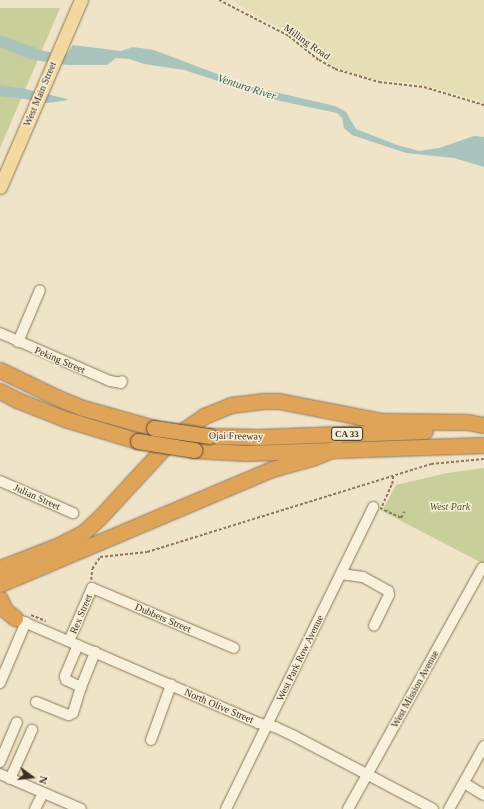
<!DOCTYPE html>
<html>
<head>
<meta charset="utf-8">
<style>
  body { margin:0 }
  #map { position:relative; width:484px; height:809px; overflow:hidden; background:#f0e4c8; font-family:"Times New Roman",serif }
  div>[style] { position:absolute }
  .farmland>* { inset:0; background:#e6deb5 }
  .green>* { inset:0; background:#c9cf9b }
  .water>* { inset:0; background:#a9c4bc }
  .path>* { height:1.5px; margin-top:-0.75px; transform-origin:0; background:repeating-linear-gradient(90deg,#8d765c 0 3px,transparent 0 5px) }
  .roads { filter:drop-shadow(0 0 1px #8d765c) drop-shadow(0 0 1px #8d765c) }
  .minor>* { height:10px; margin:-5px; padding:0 5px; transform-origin:5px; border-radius:5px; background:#faf1dc }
  .major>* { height:13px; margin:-6.5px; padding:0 6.5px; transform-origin:6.5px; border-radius:6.5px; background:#f3d9a0 }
  .highway>* { height:15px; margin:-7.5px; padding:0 7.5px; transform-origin:7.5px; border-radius:7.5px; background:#e0a458 }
  .bridges { filter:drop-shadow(0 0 1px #5b4430) drop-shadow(0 0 1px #5b4430) }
  .highway-bridge>* { height:15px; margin:-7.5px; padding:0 7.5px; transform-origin:7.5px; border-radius:7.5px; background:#e0a458 }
  span { translate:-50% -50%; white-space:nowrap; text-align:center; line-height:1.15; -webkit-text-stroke:3px #f7eed8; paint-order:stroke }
  .shield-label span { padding:1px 3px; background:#f7eed8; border:1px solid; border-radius:3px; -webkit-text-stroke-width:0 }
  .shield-label { font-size:9px; color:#3d2e20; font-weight:700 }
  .street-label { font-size:10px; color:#3d2e20 }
  .park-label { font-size:10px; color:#4d5a26; font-style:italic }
  .water-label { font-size:11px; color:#2f5d5a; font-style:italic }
  .north { position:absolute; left:12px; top:757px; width:40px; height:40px; -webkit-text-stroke:3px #f7eed8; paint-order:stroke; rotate:105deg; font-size:11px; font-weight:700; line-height:16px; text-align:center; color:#3d2e20 }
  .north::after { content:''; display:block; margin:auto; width:14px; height:18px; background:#3d2e20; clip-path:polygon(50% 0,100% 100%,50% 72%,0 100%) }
</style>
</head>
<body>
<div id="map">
  <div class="farmland">
    <div style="clip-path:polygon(234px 0,484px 0,484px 102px,416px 83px,378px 80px,348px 72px,331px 65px,286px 31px,237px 4px)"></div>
  </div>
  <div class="green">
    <div style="clip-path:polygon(0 8px,60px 8px,0 148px)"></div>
    <div style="clip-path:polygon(484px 468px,484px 564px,382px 511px,396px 485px,447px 473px)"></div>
  </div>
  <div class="water">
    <div style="clip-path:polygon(0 35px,44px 51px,66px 55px,73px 45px,121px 51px,133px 47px,154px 50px,249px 86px,335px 106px,346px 112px,356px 129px,397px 145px,419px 151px,439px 148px,474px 136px,484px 137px,484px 167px,454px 158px,406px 153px,352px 135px,344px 128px,342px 118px,337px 113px,280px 101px,184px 70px,144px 64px,129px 59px,116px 58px,107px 65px,67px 65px,29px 59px,0 47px)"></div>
    <div style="clip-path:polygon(0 85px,21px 88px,68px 99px,64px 101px,46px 103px,25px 99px,0 96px)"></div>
  </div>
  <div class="path">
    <div style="left:219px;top:0;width:79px;rotate:27.2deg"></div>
    <div style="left:289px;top:36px;width:38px;rotate:39deg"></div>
    <div style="left:319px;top:60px;width:18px;rotate:29deg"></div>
    <div style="left:335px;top:69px;width:46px;rotate:16.5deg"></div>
    <div style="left:379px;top:82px;width:45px;rotate:6.3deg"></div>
    <div style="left:424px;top:87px;width:63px;rotate:16.7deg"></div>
    <div style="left:382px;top:506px;width:24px;rotate:-66deg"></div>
    <div style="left:392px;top:484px;width:8px;rotate:-83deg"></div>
    <div style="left:380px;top:508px;width:23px;rotate:25deg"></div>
    <div style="left:401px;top:518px;width:7px;rotate:-63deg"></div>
    <div style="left:91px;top:580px;width:11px;rotate:-85deg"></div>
    <div style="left:92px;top:569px;width:14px;rotate:-56deg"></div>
    <div style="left:100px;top:557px;width:47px;rotate:-6.1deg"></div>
    <div style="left:147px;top:552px;width:297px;rotate:-17.2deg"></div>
    <div style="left:431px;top:464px;width:53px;rotate:-5.4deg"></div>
    <div style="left:31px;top:615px;width:16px;rotate:22deg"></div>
  </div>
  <div class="roads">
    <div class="minor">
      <div style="left:0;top:333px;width:120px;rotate:23.6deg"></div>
      <div style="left:110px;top:381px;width:11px;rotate:10deg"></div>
      <div style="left:121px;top:383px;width:2px;rotate:-63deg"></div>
      <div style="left:18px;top:342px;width:56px;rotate:-67.1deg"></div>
      <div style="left:0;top:481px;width:80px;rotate:23.7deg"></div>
      <div style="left:341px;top:574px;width:22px;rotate:8deg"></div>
      <div style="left:363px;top:577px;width:29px;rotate:29deg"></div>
      <div style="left:388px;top:591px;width:4px;rotate:76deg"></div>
      <div style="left:389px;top:595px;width:34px;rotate:116deg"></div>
      <div style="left:10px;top:616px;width:270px;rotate:23.3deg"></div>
      <div style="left:258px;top:723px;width:17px;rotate:13deg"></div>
      <div style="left:275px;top:727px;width:21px;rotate:25deg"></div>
      <div style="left:294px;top:736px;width:157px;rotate:27.7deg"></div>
      <div style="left:69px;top:641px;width:58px;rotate:-66.5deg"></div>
      <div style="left:92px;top:588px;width:154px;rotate:22.9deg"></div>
      <div style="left:78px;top:645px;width:34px;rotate:113deg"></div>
      <div style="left:65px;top:676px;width:4px;rotate:76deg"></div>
      <div style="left:66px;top:680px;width:17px;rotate:25deg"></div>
      <div style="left:0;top:683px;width:66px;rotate:-66.9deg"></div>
      <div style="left:36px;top:702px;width:35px;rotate:22deg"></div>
      <div style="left:69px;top:715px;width:4px;rotate:-27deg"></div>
      <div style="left:73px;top:713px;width:27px;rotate:-73deg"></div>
      <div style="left:81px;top:687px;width:38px;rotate:-68deg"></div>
      <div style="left:151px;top:740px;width:59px;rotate:-70deg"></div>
      <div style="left:0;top:762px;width:43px;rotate:-67deg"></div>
      <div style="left:0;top:774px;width:88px;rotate:23.4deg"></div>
      <div style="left:10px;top:779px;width:54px;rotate:-65.8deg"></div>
      <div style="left:464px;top:783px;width:23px;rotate:31deg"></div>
      <div style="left:35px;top:809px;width:18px;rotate:-63deg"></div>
      <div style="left:226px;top:809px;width:336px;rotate:-64deg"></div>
      <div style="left:348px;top:809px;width:276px;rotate:-60.9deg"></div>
      <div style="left:449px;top:809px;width:72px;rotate:-60.9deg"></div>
    </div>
    <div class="major">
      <div style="left:0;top:187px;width:204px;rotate:-66.6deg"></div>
    </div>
    <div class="highway">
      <div style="left:0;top:370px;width:64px;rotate:25.8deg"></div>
      <div style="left:58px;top:398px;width:27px;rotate:22deg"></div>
      <div style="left:83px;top:408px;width:74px;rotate:15.7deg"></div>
      <div style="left:0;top:391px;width:19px;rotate:28deg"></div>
      <div style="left:17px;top:400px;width:52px;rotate:21.6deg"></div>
      <div style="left:65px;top:419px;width:76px;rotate:16.8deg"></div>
      <div style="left:209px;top:436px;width:49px;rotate:1.2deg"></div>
      <div style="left:258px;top:437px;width:167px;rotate:-2.1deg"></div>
      <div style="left:194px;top:450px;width:52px;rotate:3.3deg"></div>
      <div style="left:246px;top:453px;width:238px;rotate:-1.9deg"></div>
      <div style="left:0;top:568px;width:63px;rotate:-21.3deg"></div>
      <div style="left:59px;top:545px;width:28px;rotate:-27deg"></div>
      <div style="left:84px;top:532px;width:23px;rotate:-43deg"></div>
      <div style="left:101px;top:516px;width:108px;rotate:-47.3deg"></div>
      <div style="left:174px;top:437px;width:37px;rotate:-35deg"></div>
      <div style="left:204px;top:416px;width:29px;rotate:-22deg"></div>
      <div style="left:231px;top:405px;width:32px;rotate:-7deg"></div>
      <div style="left:263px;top:401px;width:16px"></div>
      <div style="left:279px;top:401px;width:105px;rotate:11deg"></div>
      <div style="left:382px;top:421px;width:86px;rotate:0.7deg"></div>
      <div style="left:468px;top:422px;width:16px;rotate:11deg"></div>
      <div style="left:0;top:584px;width:295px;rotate:-22.9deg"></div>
      <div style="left:272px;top:469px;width:41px;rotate:-15.4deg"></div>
      <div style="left:312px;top:458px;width:27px;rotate:-22deg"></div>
      <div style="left:0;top:599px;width:12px;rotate:66deg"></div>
      <div style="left:5px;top:610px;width:13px;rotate:39deg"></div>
    </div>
  </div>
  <div class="bridges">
    <div class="highway-bridge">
      <div style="left:154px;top:428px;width:56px;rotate:8.3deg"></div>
      <div style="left:138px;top:441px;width:57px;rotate:9.1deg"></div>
    </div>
  </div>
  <div class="shield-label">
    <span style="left:347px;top:434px">CA 33</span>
  </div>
  <div class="street-label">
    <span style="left:307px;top:42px;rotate:35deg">Milling Road</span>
    <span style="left:40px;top:94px;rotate:-67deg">West Main Street</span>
    <span style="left:60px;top:360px;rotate:23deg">Peking Street</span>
    <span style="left:236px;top:436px;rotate:1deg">Ojai Freeway</span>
    <span style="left:37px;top:497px;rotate:24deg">Julian Street</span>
    <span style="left:81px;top:614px;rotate:-67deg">Rex Street</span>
    <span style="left:163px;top:618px;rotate:23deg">Dubbers Street</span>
    <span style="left:300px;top:658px;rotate:-64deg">West Park Row Avenue</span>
    <span style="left:415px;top:689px;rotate:-61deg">West Mission Avenue</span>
    <span style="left:219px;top:706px;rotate:23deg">North Olive Street</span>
  </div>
  <div class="park-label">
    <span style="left:450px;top:507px">West Park</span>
  </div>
  <div class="water-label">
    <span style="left:247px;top:87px;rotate:18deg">Ventura River</span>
  </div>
  <div class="north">N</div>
</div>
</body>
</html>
